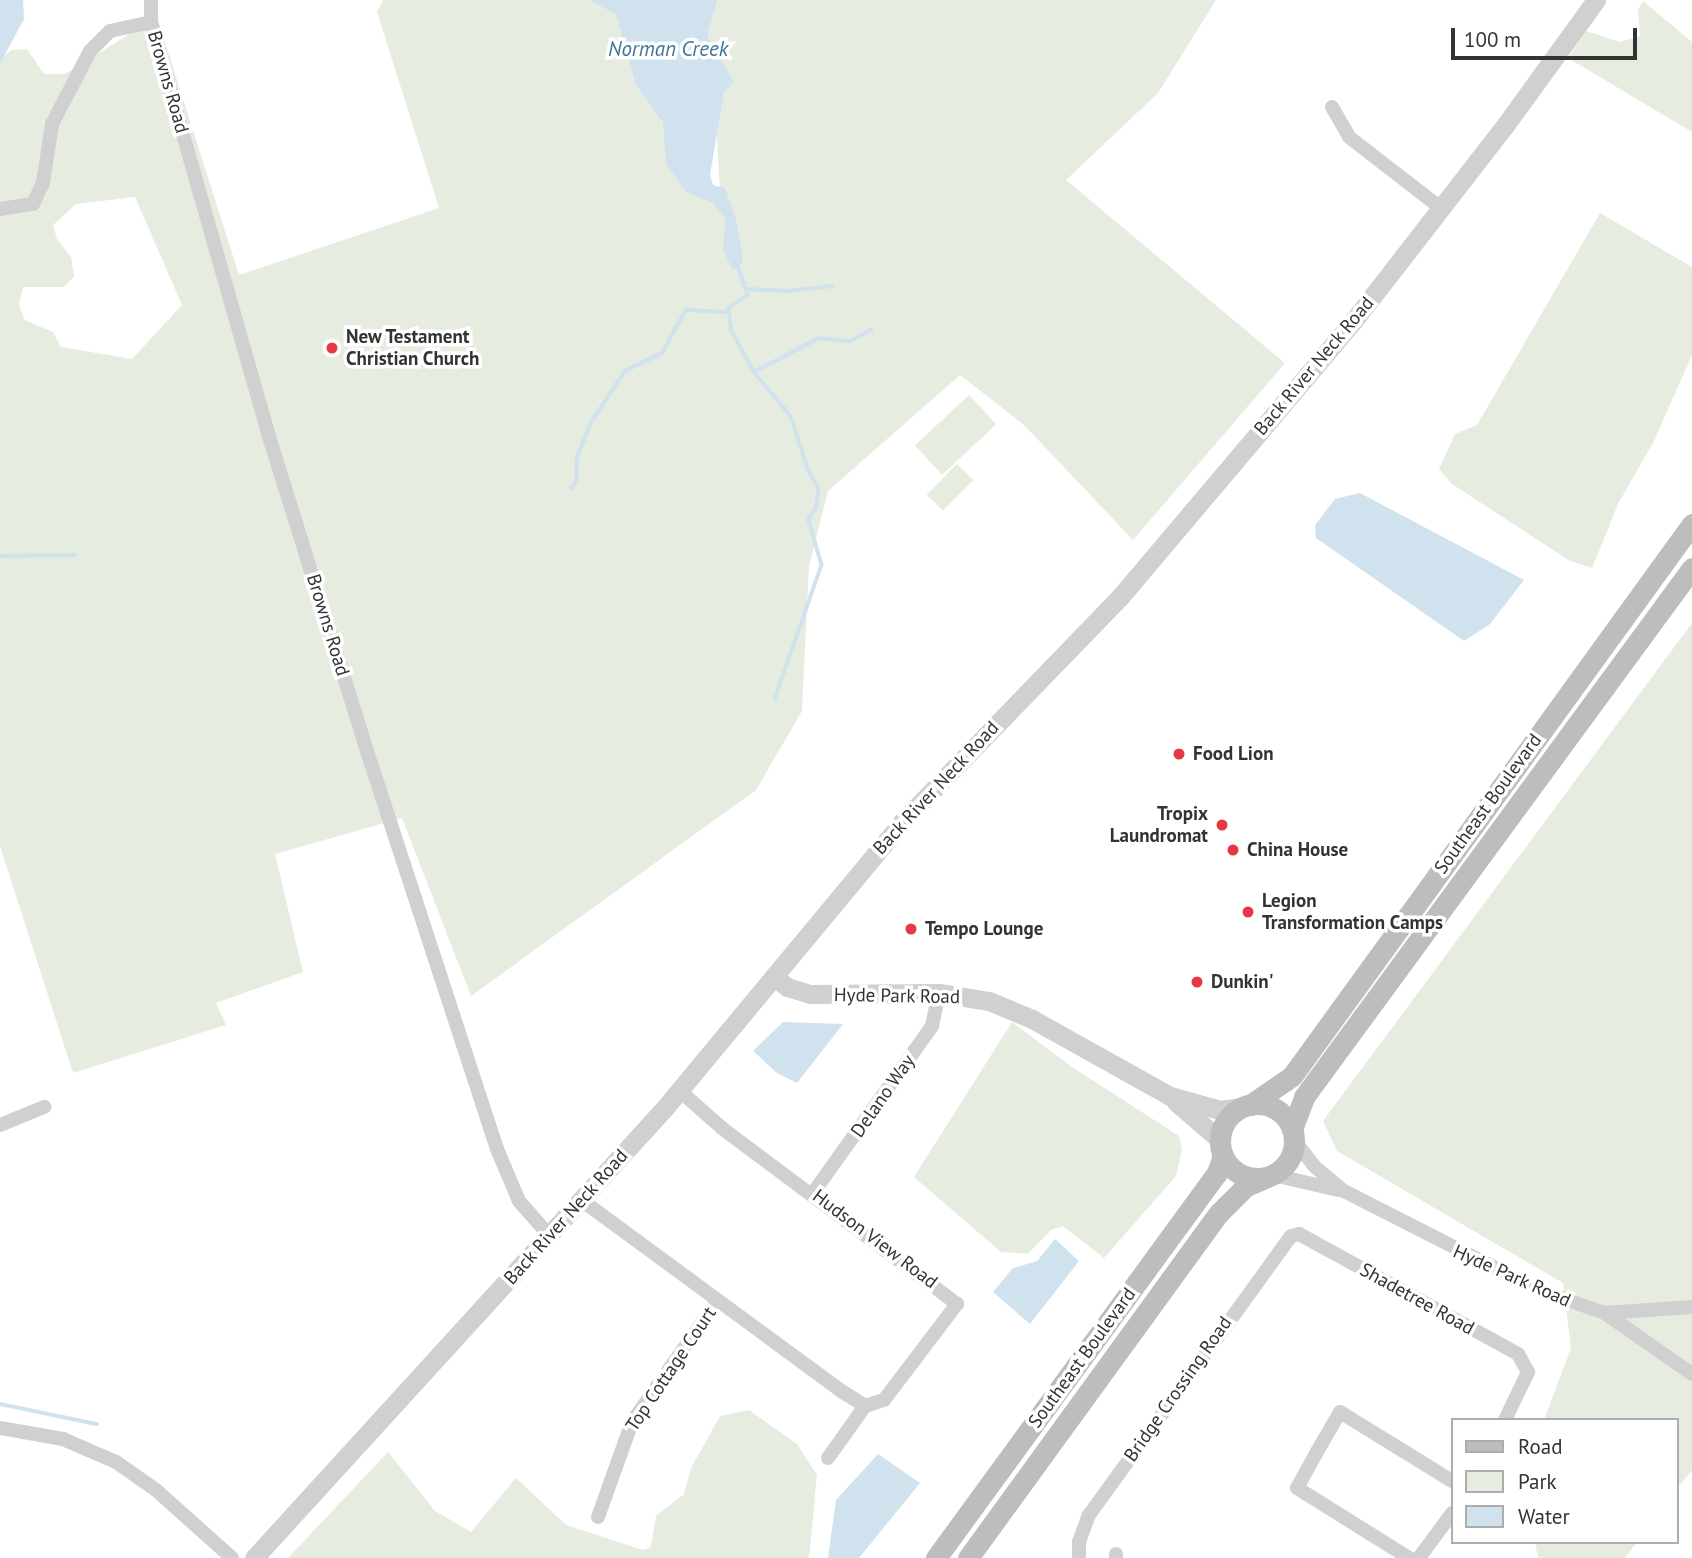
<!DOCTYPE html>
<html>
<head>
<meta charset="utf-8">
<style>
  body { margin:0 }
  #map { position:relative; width:1692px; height:1558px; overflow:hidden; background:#fff; font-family:"PT Sans",sans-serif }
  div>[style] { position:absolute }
  .green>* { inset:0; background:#e6ecdf; transform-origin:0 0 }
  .water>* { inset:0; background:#cfe2ee }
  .stream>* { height:3.5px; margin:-1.75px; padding:0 1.75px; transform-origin:1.75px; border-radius:1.75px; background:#cfe2ee }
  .minor>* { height:14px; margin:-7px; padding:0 7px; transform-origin:7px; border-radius:7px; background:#d0d0d0 }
  .tertiary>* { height:19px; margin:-9.5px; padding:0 9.5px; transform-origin:9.5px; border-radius:9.5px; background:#d0d0d0 }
  .secondary>* { height:21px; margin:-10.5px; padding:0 10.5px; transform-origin:10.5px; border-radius:10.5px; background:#bdbdbd }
  .secondary>.ring { margin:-10.5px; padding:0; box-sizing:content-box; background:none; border:21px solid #bdbdbd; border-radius:50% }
  .dots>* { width:19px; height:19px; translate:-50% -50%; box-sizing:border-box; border:4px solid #fff; border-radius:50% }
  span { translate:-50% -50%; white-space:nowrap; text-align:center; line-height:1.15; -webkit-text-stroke:7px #fff; paint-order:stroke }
  .street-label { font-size:19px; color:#333 }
  .poi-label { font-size:19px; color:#333; font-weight:700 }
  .left { translate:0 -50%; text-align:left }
  .right { translate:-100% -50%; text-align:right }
  .water-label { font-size:21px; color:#3f7597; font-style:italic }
  .legend { position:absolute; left:1451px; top:1418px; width:228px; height:126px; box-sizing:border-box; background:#fff; border:2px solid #adadad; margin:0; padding:9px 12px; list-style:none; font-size:21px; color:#333 }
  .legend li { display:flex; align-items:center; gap:14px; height:35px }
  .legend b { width:35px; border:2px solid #adadad }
  .scale { position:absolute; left:1451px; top:28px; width:186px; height:32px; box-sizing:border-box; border:4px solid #333; border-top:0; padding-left:9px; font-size:21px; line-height:24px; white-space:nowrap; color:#333; -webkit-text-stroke:5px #fff; paint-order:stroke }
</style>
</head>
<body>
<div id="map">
  <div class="green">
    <div style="clip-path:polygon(evenodd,383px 0,611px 0,721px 205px,716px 124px,693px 29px,709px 0,1216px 0,1158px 93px,1066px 180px,1285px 363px,1133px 540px,1024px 425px,960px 375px,828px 491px,809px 566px,802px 711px,756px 790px,471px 996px,402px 818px,275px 854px,303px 972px,216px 1003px,226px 1025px,73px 1073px,0 846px,0 60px,11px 50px,27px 49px,44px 74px,65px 74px,157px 17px,239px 275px,439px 208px,377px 12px,383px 0,135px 197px,182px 305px,132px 359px,61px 347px,53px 332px,25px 320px,19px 305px,23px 287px,63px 287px,74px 277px,71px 257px,57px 239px,53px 225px,76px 204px,135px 197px)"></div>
    <div style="clip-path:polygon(1643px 1px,1692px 42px,1692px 132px,1568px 58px,1586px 31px,1620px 42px,1640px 36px,1638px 10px)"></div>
    <div style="clip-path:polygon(1600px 213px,1692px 267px,1692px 355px,1653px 443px,1618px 504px,1592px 568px,1570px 561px,1452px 484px,1439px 469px,1455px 434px,1477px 425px)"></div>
    <div style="left:969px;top:395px;width:40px;height:74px;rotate:47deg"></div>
    <div style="left:957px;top:464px;width:23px;height:43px;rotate:45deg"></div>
    <div style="clip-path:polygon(1692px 623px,1692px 1470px,1676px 1490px,1676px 1420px,1544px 1420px,1571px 1348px,1563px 1283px,1337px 1151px,1323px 1121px)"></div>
    <div style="clip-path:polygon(1012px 1022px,1072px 1067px,1179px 1136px,1182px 1150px,1176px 1176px,1104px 1258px,1063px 1226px,1051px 1230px,1028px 1254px,1001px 1252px,914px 1177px)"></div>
    <div style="clip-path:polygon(749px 1410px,797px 1444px,817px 1475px,809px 1558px,288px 1558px,388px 1452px,435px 1511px,471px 1532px,516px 1478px,566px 1525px,643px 1550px,651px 1547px,656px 1516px,684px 1494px,691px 1468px,720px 1416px)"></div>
    <div style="clip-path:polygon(1535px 1542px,1637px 1542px,1625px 1558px,1538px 1558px)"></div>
  </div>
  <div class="water">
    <div style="clip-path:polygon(0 0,23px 0,24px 19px,0 64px)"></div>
    <div style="clip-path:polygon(589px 0,717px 0,707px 36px,734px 82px,724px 92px,710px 175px,713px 185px,725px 188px,736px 219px,743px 259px,739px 269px,732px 269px,723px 249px,726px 219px,712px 202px,686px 192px,666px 164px,663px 122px,636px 85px,616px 14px)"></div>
    <div style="clip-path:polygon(1360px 493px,1524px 580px,1490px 624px,1464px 641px,1316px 538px,1315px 525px,1335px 499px)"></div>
    <div style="clip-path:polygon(783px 1022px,843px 1024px,797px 1083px,777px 1073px,753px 1051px)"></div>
    <div style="clip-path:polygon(1055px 1239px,1079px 1261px,1030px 1324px,993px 1292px,1013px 1268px,1037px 1261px)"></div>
    <div style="clip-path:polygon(878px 1454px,920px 1483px,859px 1558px,828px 1558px,836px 1500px)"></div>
  </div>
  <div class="stream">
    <div style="left:739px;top:269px;width:28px;rotate:71deg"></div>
    <div style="left:748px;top:295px;width:23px;rotate:146deg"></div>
    <div style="left:729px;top:308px;width:23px;rotate:83deg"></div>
    <div style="left:732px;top:331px;width:47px;rotate:61.8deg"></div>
    <div style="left:754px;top:372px;width:57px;rotate:49.9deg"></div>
    <div style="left:791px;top:416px;width:59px;rotate:72.2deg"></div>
    <div style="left:809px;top:472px;width:19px;rotate:58deg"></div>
    <div style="left:819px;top:488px;width:19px;rotate:96deg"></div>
    <div style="left:817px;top:507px;width:15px;rotate:122deg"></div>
    <div style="left:809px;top:520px;width:47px;rotate:73.9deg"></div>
    <div style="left:822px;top:565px;width:142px;rotate:109.3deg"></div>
    <div style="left:746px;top:289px;width:43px;rotate:2.7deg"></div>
    <div style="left:789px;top:291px;width:43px;rotate:-6.6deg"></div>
    <div style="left:754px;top:372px;width:73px;rotate:-27.6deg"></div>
    <div style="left:819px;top:338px;width:31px;rotate:6deg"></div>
    <div style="left:850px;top:341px;width:24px;rotate:-28deg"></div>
    <div style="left:571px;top:488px;width:7px;rotate:-45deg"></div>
    <div style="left:576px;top:483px;width:26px;rotate:-88deg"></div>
    <div style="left:577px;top:457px;width:35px;rotate:-68deg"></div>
    <div style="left:590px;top:424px;width:64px;rotate:-56.6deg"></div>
    <div style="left:625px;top:371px;width:41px;rotate:-25.9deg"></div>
    <div style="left:662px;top:353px;width:49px;rotate:-60.8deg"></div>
    <div style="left:686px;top:310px;width:42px;rotate:2.7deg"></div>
    <div style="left:0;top:556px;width:75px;rotate:-0.8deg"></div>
    <div style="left:0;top:1404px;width:99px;rotate:11.7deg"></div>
  </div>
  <div class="minor">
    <div style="left:151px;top:0;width:22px;rotate:90deg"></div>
    <div style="left:151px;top:22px;width:441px;rotate:74.1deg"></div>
    <div style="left:272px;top:446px;width:310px;rotate:72.7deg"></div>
    <div style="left:364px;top:742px;width:428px;rotate:71.9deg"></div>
    <div style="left:497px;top:1149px;width:56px;rotate:67.1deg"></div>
    <div style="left:519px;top:1201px;width:45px;rotate:48.6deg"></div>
    <div style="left:1332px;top:107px;width:34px;rotate:60deg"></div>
    <div style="left:1349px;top:137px;width:116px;rotate:37.7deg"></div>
    <div style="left:0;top:209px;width:33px;rotate:-9deg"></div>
    <div style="left:33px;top:204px;width:23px;rotate:-65deg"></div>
    <div style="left:43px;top:183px;width:60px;rotate:-81.3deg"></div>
    <div style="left:52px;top:124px;width:82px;rotate:-62.5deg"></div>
    <div style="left:90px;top:51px;width:28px;rotate:-45deg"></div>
    <div style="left:110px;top:31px;width:42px;rotate:-12.4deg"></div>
    <div style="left:0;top:1125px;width:48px;rotate:-22.2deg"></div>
    <div style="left:1294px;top:1140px;width:33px;rotate:52deg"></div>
    <div style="left:1314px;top:1166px;width:39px;rotate:40deg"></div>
    <div style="left:1344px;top:1191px;width:218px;rotate:27deg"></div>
    <div style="left:1538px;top:1290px;width:71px;rotate:18.9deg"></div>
    <div style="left:1605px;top:1313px;width:87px;rotate:-3.9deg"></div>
    <div style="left:1273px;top:1175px;width:68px;rotate:12.8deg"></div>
    <div style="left:813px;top:1193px;width:205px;rotate:-54.5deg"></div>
    <div style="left:932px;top:1026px;width:34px;rotate:-78deg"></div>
    <div style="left:580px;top:1199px;width:326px;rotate:36.3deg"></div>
    <div style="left:843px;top:1392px;width:26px;rotate:32deg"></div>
    <div style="left:865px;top:1406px;width:20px;rotate:-18deg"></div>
    <div style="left:884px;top:1400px;width:121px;rotate:-52.8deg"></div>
    <div style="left:957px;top:1304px;width:294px;rotate:-143.2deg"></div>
    <div style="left:722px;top:1128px;width:56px;rotate:-138.6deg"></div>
    <div style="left:1606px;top:1314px;width:105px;rotate:34.9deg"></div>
    <div style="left:0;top:1428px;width:64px;rotate:9.9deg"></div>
    <div style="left:63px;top:1439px;width:58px;rotate:23.5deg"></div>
    <div style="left:116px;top:1462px;width:49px;rotate:35deg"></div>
    <div style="left:156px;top:1490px;width:102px;rotate:41.8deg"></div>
    <div style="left:828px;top:1458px;width:64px;rotate:-54.6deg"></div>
    <div style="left:598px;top:1517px;width:101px;rotate:-70.3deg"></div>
    <div style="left:632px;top:1422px;width:148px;rotate:-54.9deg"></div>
    <div style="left:1116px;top:1554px;width:4px;rotate:90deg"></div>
    <div style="left:1079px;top:1558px;width:16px;rotate:-90deg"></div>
    <div style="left:1079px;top:1542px;width:29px;rotate:-70deg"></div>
    <div style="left:1089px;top:1515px;width:344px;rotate:-54.1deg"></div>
    <div style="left:1291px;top:1236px;width:8px;rotate:-14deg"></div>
    <div style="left:1299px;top:1234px;width:250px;rotate:28.7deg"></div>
    <div style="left:1518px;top:1354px;width:21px;rotate:61deg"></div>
    <div style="left:1528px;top:1372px;width:53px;rotate:115.6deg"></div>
    <div style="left:1409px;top:1558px;width:132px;rotate:-148deg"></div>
    <div style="left:1297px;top:1488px;width:43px;rotate:-61.1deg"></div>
    <div style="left:1318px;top:1450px;width:44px;rotate:-59.9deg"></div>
    <div style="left:1340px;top:1412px;width:132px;rotate:31.6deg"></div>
    <div style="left:1419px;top:1558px;width:56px;rotate:-53.7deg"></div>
  </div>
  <div class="tertiary">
    <div style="left:774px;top:976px;width:17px;rotate:40deg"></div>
    <div style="left:787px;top:987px;width:24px;rotate:17deg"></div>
    <div style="left:810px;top:994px;width:129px;rotate:-0.4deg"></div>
    <div style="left:939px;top:993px;width:51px;rotate:9.1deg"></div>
    <div style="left:989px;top:1001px;width:47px;rotate:22.7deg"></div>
    <div style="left:1032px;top:1019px;width:158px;rotate:29.2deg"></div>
    <div style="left:1170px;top:1096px;width:52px;rotate:15.6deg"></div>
    <div style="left:1220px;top:1110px;width:21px;rotate:-8deg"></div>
    <div style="left:1176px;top:1102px;width:58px;rotate:40.8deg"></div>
    <div style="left:254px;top:1558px;width:607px;rotate:-47.61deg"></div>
    <div style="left:663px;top:1110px;width:374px;rotate:-50.3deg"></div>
    <div style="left:902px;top:822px;width:313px;rotate:-45.9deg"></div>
    <div style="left:1120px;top:597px;width:358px;rotate:-49.8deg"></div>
    <div style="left:1351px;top:324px;width:249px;rotate:-52.2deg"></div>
    <div style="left:1504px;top:127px;width:157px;rotate:-54.1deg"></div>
  </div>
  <div class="secondary">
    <div class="ring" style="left:1220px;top:1104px;width:53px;height:53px"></div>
    <div style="left:1250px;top:1105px;width:51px;rotate:-34.6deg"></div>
    <div style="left:1292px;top:1076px;width:682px;rotate:-54.07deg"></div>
    <div style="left:1292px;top:1129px;width:34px;rotate:-69deg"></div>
    <div style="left:1304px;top:1097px;width:656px;rotate:-53.74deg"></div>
    <div style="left:936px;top:1558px;width:477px;rotate:-53.9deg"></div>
    <div style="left:1217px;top:1173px;width:18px;rotate:-71deg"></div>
    <div style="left:968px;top:1558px;width:427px;rotate:-54deg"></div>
    <div style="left:1219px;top:1213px;width:38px;rotate:-45deg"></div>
    <div style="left:1246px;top:1186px;width:23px;rotate:-23deg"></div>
  </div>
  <div class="dots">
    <div style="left:332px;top:348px;background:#e63946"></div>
    <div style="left:1179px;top:754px;background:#e63946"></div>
    <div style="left:1222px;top:825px;background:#e63946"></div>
    <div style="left:1233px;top:850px;background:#e63946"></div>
    <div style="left:1248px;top:912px;background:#e63946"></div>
    <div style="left:911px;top:929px;background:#e63946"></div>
    <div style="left:1197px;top:982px;background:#e63946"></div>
  </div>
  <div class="street-label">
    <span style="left:168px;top:82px;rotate:74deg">Browns Road</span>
    <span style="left:1314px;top:366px;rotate:-50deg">Back River Neck Road</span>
    <span style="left:328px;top:625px;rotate:73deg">Browns Road</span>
    <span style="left:936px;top:788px;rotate:-47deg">Back River Neck Road</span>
    <span style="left:1488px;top:804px;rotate:-54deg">Southeast Boulevard</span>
    <span style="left:897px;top:996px;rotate:1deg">Hyde Park Road</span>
    <span style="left:883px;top:1096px;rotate:-55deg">Delano Way</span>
    <span style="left:566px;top:1217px;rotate:-48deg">Back River Neck Road</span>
    <span style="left:875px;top:1239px;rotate:37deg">Hudson View Road</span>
    <span style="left:1512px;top:1276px;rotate:24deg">Hyde Park Road</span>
    <span style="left:1417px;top:1299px;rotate:29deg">Shadetree Road</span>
    <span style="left:1082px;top:1358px;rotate:-54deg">Southeast Boulevard</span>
    <span style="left:671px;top:1369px;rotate:-56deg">Top Cottage Court</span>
    <span style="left:1178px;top:1389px;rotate:-55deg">Bridge Crossing Road</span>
  </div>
  <div class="poi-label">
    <span class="left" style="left:346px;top:348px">New Testament<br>Christian Church</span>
    <span class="left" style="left:1193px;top:754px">Food Lion</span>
    <span class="right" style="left:1208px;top:825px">Tropix<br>Laundromat</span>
    <span class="left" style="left:1247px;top:850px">China House</span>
    <span class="left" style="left:1262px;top:912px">Legion<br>Transformation Camps</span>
    <span class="left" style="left:925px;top:929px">Tempo Lounge</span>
    <span class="left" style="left:1211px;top:982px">Dunkin'</span>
  </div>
  <div class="water-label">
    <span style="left:668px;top:49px">Norman Creek</span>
  </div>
  <ul class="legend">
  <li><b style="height:9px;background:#bdbdbd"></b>Road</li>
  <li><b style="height:19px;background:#e6ecdf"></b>Park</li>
  <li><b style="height:19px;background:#cfe2ee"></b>Water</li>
  </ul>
  <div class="scale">100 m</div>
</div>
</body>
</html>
